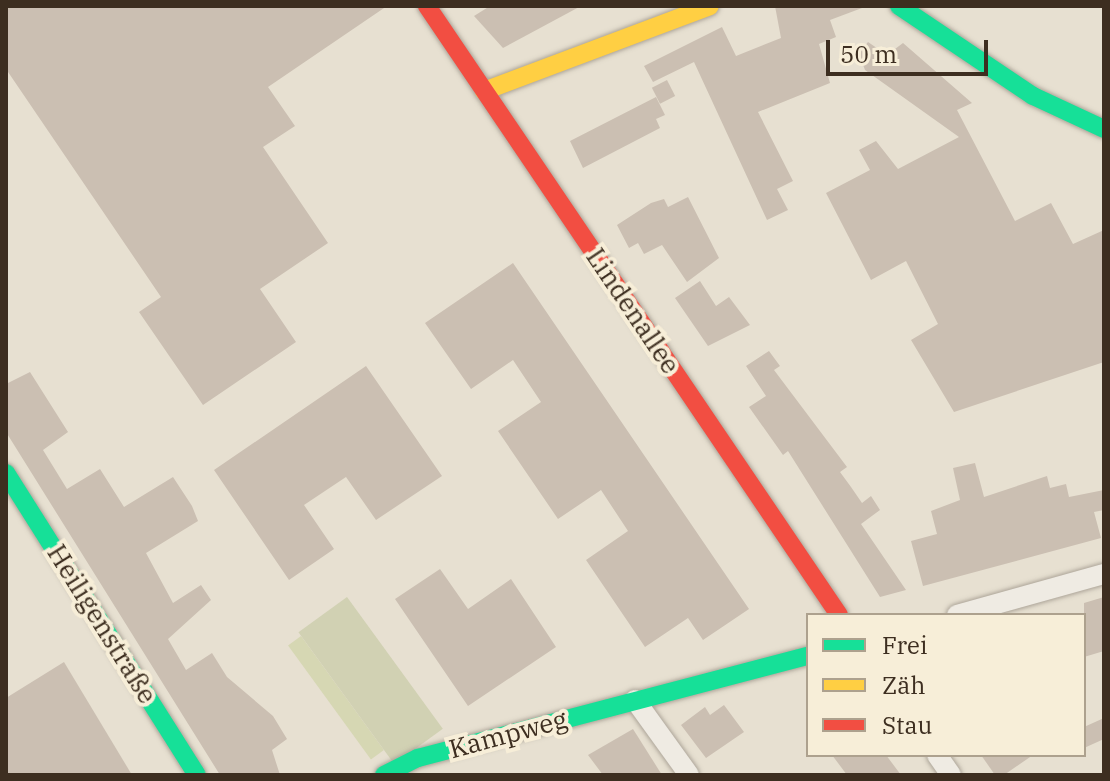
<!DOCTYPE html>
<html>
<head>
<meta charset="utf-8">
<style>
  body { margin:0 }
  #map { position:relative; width:1110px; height:781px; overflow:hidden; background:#e7e0d1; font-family:"IBM Plex Serif",serif }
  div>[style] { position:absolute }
  .green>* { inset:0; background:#d6d7b3; transform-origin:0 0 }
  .cemetery>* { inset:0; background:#d1d1b3; transform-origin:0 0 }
  .building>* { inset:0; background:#cbbfb2; transform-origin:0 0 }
  .roads { filter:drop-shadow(0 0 2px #ada599) drop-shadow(0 0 2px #ada599) }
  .street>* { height:20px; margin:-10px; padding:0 10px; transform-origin:10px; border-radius:10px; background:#efebe3 }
  .fast>* { height:18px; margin:-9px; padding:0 9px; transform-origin:9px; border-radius:9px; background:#16e098 }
  .slow>* { height:18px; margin:-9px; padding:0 9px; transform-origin:9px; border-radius:9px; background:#ffcf43 }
  .jam>* { height:18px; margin:-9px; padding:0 9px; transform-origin:9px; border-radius:9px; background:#f24e42 }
  span { translate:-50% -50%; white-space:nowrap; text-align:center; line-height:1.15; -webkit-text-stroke:8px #f7eed8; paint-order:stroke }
  .street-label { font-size:26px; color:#3d2e20 }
  .frame { position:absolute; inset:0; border:8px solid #3d2e20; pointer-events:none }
  .legend { position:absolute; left:806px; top:613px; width:280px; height:144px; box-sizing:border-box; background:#f7eed8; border:2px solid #ada18e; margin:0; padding:10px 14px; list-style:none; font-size:24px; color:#3d2e20 }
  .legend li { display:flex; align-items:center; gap:16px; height:40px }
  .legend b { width:40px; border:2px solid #ada18e }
  .scale { position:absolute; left:826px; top:40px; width:162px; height:36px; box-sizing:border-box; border:4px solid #3d2e20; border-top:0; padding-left:10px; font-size:24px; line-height:28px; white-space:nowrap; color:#3d2e20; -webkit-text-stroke:6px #f7eed8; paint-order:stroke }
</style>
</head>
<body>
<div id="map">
  <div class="green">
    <div style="left:301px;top:636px;width:141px;height:16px;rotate:54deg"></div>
  </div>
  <div class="cemetery">
    <div style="left:347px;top:597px;width:163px;height:60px;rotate:54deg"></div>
  </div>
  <div class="building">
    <div style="clip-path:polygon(6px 6px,387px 6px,268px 87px,295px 126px,263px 147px,328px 243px,260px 289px,296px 342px,203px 405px,139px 312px,161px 297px,6px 69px)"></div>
    <div style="clip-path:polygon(490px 6px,581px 6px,503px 48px,474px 16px)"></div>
    <div style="clip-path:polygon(775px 6px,862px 8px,830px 20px,836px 37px,819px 44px,830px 83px,758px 112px,793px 181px,777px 189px,788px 210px,767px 220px,694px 62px,653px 82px,644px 66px,722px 27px,736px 56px,781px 38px)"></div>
    <div style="clip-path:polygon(868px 42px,887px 55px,903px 43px,972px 103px,957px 110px,1015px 221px,1051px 203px,1073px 244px,1104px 230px,1104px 362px,954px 412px,911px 340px,938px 324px,906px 261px,871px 280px,826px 193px,870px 170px,859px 150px,876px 141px,898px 169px,959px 137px,865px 70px,859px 54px)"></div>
    <div style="left:667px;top:80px;width:18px;height:17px;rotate:63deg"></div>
    <div style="clip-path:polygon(656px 97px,665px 115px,656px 119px,660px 128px,583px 168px,570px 141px)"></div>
    <div style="clip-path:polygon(688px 197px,719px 258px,687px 282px,662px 245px,644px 254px,638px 243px,629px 248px,617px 225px,651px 203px,664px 199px,668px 207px)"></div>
    <div style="clip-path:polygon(513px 263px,749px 609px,703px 640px,688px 618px,645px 647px,586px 560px,628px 531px,601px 490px,558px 519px,498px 431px,541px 402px,513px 360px,471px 389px,425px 323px)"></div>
    <div style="clip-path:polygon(700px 281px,716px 306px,729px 297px,750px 325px,708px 346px,675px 298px)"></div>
    <div style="clip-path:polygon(769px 351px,780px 366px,774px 370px,847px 467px,840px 472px,851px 487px,862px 503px,871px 496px,880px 510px,861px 524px,906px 590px,880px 597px,788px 451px,783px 455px,749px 407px,766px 396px,746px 366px)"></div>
    <div style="clip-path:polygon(366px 366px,442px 476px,376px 520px,346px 477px,304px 505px,334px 549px,289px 580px,214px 470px)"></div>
    <div style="clip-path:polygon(30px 372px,68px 432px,43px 450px,67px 489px,100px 469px,124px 507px,173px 477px,192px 506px,198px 521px,146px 553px,173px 603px,201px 585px,211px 600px,168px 639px,186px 670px,212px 653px,227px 677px,273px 716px,287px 739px,272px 750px,280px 775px,220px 775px,6px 432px,6px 384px)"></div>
    <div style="clip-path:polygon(975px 463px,984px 497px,1047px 476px,1050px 488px,1066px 484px,1069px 497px,1104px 490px,1104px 510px,1094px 512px,1101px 538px,923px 586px,911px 541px,937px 534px,931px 511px,960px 500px,953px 468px)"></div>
    <div style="clip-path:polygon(440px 569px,468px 609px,511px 579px,556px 647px,468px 706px,395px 599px)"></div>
    <div style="clip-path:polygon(1104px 597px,1104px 651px,1084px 657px,1084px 603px)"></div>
    <div style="clip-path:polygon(64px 662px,132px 775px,6px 775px,6px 698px)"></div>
    <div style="clip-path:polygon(724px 705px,744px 732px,706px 758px,681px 725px,705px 707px,710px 715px)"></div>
    <div style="clip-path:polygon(1104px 718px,1104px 739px,1084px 748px,1084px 727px)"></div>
    <div style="clip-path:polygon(633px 729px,662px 775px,603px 775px,588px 755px)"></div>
    <div style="clip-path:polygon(832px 755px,886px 755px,901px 775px,847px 775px)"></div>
    <div style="clip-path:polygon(981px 755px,1033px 755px,1004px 775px,995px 775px)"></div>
  </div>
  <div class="roads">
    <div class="street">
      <div style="left:957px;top:615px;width:153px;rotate:-15.6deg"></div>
      <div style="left:635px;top:700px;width:92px;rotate:54.2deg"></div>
      <div style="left:937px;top:755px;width:24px;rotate:55deg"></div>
    </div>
    <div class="fast">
      <div style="left:899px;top:6px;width:161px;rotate:33.9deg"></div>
      <div style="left:1033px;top:96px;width:78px;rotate:24.9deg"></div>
      <div style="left:6px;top:473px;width:357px;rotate:57.7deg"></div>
      <div style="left:384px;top:775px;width:38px;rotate:-27deg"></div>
      <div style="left:418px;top:758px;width:403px;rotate:-14.7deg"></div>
    </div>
    <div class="slow">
      <div style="left:484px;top:91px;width:241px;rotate:-20.6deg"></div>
    </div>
    <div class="jam">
      <div style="left:427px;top:6px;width:735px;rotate:55.92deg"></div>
    </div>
  </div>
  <div class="street-label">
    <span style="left:633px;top:311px;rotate:56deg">Lindenallee</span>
    <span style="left:102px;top:624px;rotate:58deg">Heiligenstraße</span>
    <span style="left:508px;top:734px;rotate:-15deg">Kampweg</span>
  </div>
  <div class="frame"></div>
  <ul class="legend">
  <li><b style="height:10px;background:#16e098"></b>Frei</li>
  <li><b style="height:10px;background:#ffcf43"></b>Zäh</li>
  <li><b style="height:10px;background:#f24e42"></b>Stau</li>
  </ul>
  <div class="scale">50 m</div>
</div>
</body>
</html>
